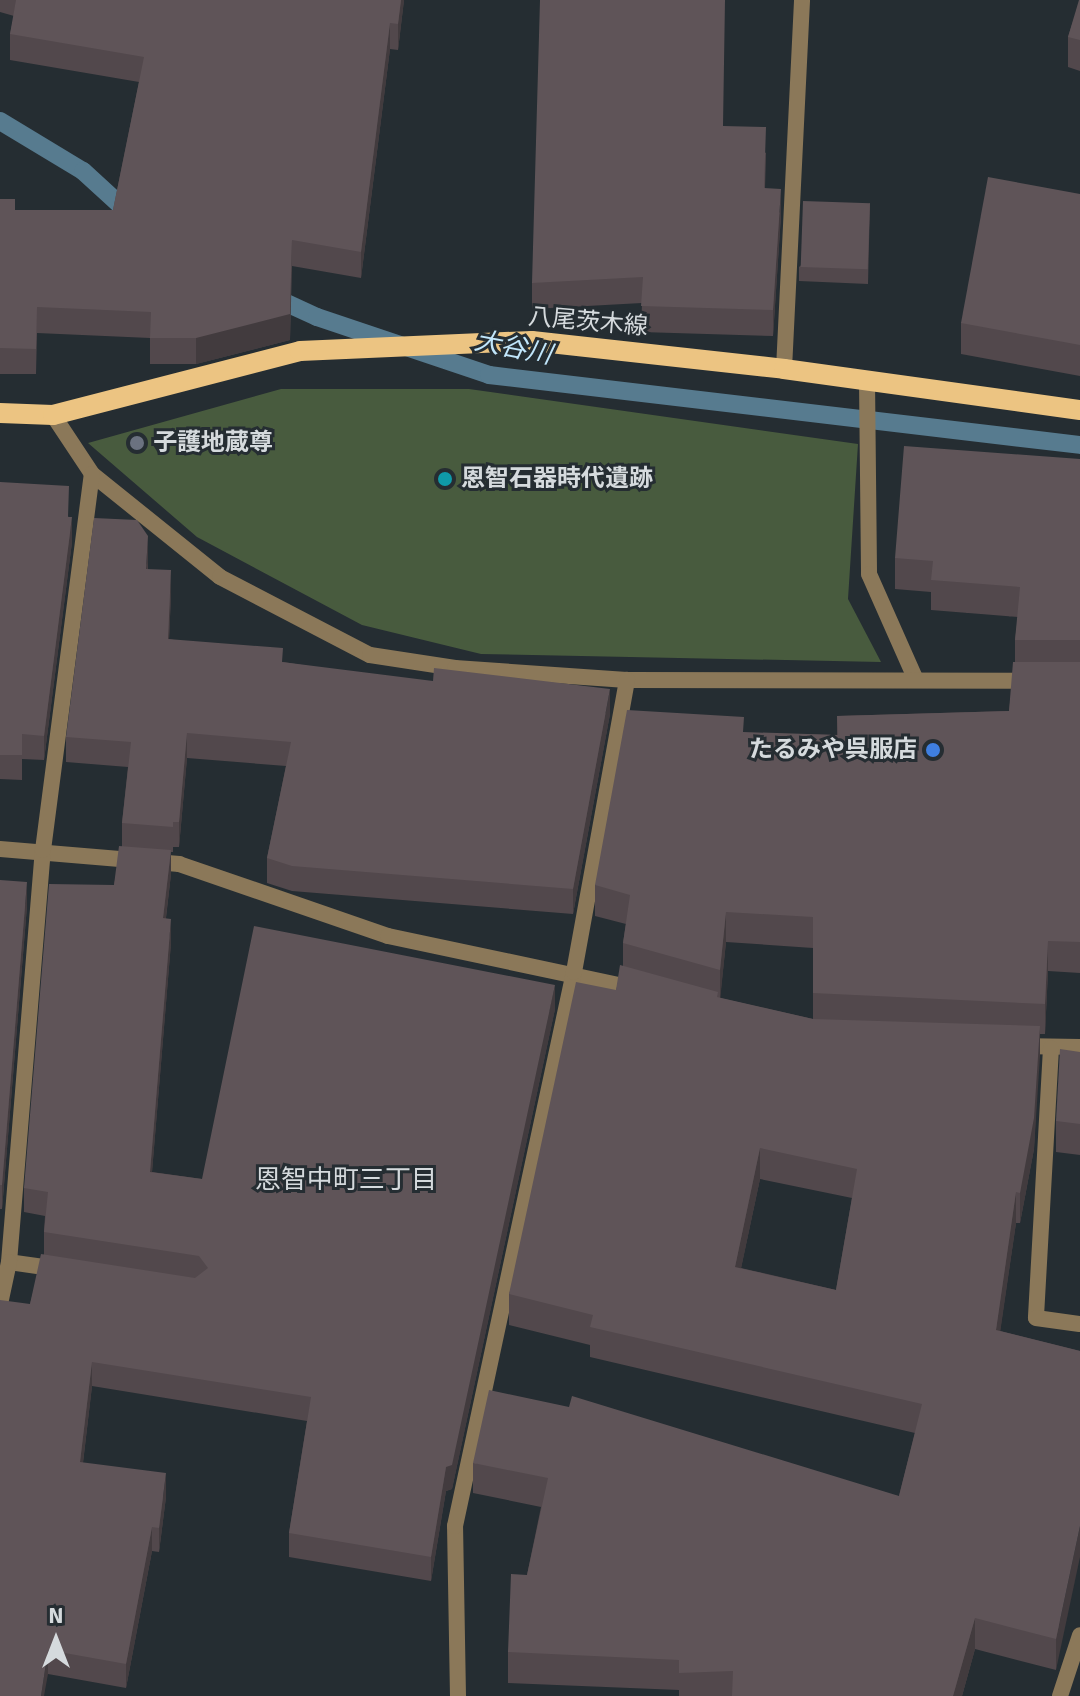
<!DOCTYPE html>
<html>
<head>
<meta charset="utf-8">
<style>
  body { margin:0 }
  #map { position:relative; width:1080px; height:1696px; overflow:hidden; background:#252d32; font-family:Signika,"Noto Sans JP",sans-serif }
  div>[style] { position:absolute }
  .green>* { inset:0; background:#485b3e }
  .stream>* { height:18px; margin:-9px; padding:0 9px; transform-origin:9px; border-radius:9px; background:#577b8f }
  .street>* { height:16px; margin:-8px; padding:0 8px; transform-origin:8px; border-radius:8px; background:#8b7859 }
  .primary>* { height:20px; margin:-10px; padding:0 10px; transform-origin:10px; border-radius:10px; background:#ecc482 }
  .wall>* { inset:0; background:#52484c }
  .shaded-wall>* { inset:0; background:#423b3e }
  .building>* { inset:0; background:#5f5458; transform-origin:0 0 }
  .dots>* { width:22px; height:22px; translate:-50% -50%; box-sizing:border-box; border:4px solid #252d32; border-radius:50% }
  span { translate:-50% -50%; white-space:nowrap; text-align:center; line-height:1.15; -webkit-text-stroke:6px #252d32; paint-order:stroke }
  .street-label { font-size:24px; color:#d5dadd }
  .poi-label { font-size:24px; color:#d5dadd; font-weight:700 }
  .left { translate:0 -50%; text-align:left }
  .right { translate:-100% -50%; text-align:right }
  .water-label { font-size:26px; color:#c1e6fb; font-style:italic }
  .neighbourhood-label { font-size:26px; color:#d5dadd }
  .north { position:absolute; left:16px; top:1600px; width:80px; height:80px; -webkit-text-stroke:6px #252d32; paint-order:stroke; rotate:0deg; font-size:22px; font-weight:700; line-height:32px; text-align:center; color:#d5dadd }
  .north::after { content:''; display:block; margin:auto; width:28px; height:36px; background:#d5dadd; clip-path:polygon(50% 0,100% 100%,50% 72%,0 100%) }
</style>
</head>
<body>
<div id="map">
  <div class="green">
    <div style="clip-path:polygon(281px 389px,469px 389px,858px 444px,848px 599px,881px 662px,481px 654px,362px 625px,197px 537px,88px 443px)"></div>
  </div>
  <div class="stream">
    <div style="left:0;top:121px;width:97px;rotate:31.1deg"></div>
    <div style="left:83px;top:171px;width:65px;rotate:42.5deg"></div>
    <div style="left:269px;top:295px;width:53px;rotate:24.6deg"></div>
    <div style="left:317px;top:317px;width:182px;rotate:18.6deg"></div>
    <div style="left:489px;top:375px;width:595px;rotate:6.75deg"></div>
  </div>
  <div class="street">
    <div style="left:784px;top:369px;width:369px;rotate:-87.2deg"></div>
    <div style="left:867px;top:380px;width:194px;rotate:89.4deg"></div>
    <div style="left:869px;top:574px;width:114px;rotate:66.1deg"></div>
    <div style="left:53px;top:415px;width:71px;rotate:56.5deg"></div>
    <div style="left:92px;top:474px;width:164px;rotate:38.8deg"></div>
    <div style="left:220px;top:577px;width:169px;rotate:27.5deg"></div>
    <div style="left:370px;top:655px;width:86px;rotate:8.7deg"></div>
    <div style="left:455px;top:668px;width:172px;rotate:4deg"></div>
    <div style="left:627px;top:680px;width:404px;rotate:0.1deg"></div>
    <div style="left:0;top:849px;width:180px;rotate:4.8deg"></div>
    <div style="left:179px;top:864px;width:221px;rotate:19deg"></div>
    <div style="left:388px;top:936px;width:255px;rotate:12deg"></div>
    <div style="left:1018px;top:1046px;width:62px;rotate:0.9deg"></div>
    <div style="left:1051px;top:1048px;width:270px;rotate:93.2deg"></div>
    <div style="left:1036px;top:1318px;width:44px;rotate:7.8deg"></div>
    <div style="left:58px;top:1269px;width:49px;rotate:-171.9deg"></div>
    <div style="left:9px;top:1262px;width:413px;rotate:-85.3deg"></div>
    <div style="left:43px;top:850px;width:379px;rotate:-82.6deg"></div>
    <div style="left:0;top:1304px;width:43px;rotate:-77.9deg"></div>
    <div style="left:458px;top:1696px;width:170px;rotate:-91deg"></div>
    <div style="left:455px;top:1526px;width:567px;rotate:-77.88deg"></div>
    <div style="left:574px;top:972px;width:297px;rotate:-79.7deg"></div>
    <div style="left:1060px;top:1696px;width:64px;rotate:-71.8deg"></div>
  </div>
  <div class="primary">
    <div style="left:0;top:413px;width:53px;rotate:2.2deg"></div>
    <div style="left:53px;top:415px;width:255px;rotate:-14.5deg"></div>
    <div style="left:300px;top:351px;width:232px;rotate:-2.5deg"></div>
    <div style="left:532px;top:341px;width:254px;rotate:6.3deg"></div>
    <div style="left:784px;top:369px;width:299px;rotate:7.9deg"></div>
  </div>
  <div class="wall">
    <div style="clip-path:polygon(0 0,404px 0,398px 50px,390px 49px,361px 278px,292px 266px,290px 340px,196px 364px,150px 364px,150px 338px,37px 333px,36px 374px,0 374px,0 199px,15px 210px,113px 210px,139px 82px,10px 60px,10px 34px,14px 16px,0 12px)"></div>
    <div style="clip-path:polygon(1080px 0,1080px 71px,1068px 67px,1068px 37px)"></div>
    <div style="clip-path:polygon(724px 126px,766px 153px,765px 188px,781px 215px,773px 336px,641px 332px,642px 303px,532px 309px,532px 283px)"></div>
    <div style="clip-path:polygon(1080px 194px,1080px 376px,961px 354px,961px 323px)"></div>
    <div style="clip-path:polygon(870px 203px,868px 284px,799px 281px,799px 267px)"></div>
    <div style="clip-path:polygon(evenodd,1080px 459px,1080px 973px,1048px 971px,1045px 1034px,1040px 1034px,1034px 1149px,1020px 1223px,1016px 1223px,1000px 1331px,1080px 1351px,1056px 1670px,975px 1649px,962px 1696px,679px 1696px,679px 1690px,508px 1683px,508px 1652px,527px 1575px,541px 1507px,473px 1493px,473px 1463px,899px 1496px,915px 1433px,590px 1357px,590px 1345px,509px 1325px,509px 1294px,616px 990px,623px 966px,623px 943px,626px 924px,595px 916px,595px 885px,744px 733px,837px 735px,837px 716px,1009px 711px,1015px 662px,1015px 640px,1018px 617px,931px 610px,931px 592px,895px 589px,895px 558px,1080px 459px,726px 942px,813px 948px,813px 1019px,720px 998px,726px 942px,1080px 459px,760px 1179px,852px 1198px,836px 1290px,741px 1268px,760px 1179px)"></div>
    <div style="clip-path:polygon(0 482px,69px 517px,72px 542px,44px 760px,22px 759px,22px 780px,0 779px)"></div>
    <div style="clip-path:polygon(148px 561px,148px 569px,171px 595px,169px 639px,283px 662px,610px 714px,573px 914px,292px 891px,267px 883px,267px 858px,286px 766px,187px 758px,179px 847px,173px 847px,173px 852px,171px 852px,171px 874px,166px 918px,171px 943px,152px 1172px,202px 1179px,555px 1009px,452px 1489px,446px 1491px,431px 1581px,289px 1557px,289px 1533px,307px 1421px,92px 1386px,83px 1463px,166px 1497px,159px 1552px,152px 1551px,126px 1688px,48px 1674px,30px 1304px,44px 1254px,44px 1232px,45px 1216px,24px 1212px,24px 1188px,114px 885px,122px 846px,122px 823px,128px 767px,66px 762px,66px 737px)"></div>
    <div style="clip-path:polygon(0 880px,27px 906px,2px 1209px,0 1209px)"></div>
    <div style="clip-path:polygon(1080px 1052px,1080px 1155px,1056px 1152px,1056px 1121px)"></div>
  </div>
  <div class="shaded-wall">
    <div style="clip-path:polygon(401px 0,404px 0,398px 50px,398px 24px)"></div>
    <div style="clip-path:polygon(390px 23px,390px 49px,361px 278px,361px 252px)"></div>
    <div style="clip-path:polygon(781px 189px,781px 215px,773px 336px,773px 310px)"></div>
    <div style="clip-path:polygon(292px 240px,290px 340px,196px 364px,196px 338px)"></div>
    <div style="clip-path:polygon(72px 517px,72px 542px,44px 760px,44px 736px)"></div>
    <div style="clip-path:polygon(148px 536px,148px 561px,146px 594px,146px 569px)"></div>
    <div style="clip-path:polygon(171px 570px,171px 595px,168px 664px,168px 639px)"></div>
    <div style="clip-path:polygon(610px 689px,610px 714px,573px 914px,573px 889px)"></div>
    <div style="clip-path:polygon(187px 733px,187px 758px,179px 847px,179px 822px)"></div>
    <div style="clip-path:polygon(171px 850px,171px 874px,163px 942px,163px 918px)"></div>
    <div style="clip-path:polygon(27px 882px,27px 906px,2px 1209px,2px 1185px)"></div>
    <div style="clip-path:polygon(726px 912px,726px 942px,720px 1001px,720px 970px)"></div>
    <div style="clip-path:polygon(171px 919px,171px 943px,150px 1196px,150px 1172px)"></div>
    <div style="clip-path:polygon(1048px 941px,1048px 971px,1045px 1034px,1045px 1004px)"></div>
    <div style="clip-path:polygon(555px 985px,555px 1009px,452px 1489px,446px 1491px,431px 1581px,431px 1557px,446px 1467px)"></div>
    <div style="clip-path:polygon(1040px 1026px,1040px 1056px,1034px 1149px,1020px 1223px,1020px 1193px)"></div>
    <div style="clip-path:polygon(760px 1148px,760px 1179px,735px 1297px,735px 1267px)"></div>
    <div style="clip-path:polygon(1016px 1192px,1016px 1223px,996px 1361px,996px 1330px)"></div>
    <div style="clip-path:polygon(92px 1362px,92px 1386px,80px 1487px,80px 1462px)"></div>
    <div style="clip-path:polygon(166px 1473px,166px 1497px,159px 1552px,159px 1528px)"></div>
    <div style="clip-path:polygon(1080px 1526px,1080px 1557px,1056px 1670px,1056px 1639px)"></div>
    <div style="clip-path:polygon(152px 1527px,152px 1551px,126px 1688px,126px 1664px)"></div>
    <div style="clip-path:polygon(975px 1618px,975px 1649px,962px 1696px,953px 1696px)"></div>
    <div style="clip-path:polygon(48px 1650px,48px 1674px,44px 1696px,41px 1696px)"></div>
  </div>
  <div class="building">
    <div style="clip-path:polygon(16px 0,401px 0,398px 24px,390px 23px,361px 252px,292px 240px,290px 314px,196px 338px,150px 338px,151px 312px,37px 307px,36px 349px,0 348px,0 199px,15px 199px,15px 210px,113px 210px,144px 57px,10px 34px)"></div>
    <div style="clip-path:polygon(540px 0,725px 0,723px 126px,766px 127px,764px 188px,781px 189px,773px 310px,641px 306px,643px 277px,532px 283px)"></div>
    <div style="clip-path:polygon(1079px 0,1080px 0,1080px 40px,1068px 37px)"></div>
    <div style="clip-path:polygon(988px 177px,1080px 194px,1080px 345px,961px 323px)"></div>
    <div style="left:803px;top:201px;width:67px;height:66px;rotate:2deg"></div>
    <div style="clip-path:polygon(904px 446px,1080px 459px,1080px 640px,1015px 640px,1020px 587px,931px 580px,933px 561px,895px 558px)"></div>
    <div style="clip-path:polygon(0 482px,69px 486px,68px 517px,72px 517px,44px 736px,22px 734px,22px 755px,0 755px)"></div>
    <div style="clip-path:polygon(94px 518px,137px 520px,148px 536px,146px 569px,171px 570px,168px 639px,283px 648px,282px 662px,433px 681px,434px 668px,610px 689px,573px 889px,292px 866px,267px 858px,291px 742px,187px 733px,179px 822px,173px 822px,173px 827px,122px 823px,131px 742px,66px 737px)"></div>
    <div style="clip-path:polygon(1013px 662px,1080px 662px,1080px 942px,1048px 941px,1045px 1004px,813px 993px,813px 917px,726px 912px,720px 970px,623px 943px,630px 895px,595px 885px,627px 710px,744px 717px,743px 732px,838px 735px,837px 716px,1009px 711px)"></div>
    <div style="clip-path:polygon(119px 846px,171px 850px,163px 918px,171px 919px,150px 1172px,202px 1179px,254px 926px,555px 985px,452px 1465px,446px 1467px,431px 1557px,289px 1533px,311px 1397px,92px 1362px,80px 1462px,166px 1473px,159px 1528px,152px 1527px,126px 1664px,48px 1650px,41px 1696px,0 1696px,0 1300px,30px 1304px,41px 1254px,195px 1278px,208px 1268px,199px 1256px,44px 1232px,48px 1192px,24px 1188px,49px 884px,114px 885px)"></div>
    <div style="clip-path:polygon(0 880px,27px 882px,2px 1185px,0 1185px)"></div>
    <div style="clip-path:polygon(evenodd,620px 965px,718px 992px,717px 997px,813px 1019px,1040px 1026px,1034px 1118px,1020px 1193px,1016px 1192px,996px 1330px,1080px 1351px,1080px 1526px,1056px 1639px,975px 1618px,953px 1696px,732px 1696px,733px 1671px,679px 1673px,679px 1660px,508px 1652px,511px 1574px,527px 1575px,548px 1478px,473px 1463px,489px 1390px,569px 1407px,572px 1396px,899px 1496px,922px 1404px,590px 1327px,593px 1315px,509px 1294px,576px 982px,616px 990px,620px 965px,760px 1148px,857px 1169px,836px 1290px,735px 1267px,760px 1148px)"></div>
    <div style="clip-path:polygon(1060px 1049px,1080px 1052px,1080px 1124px,1056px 1121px)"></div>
  </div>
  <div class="dots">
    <div style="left:137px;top:443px;background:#6b7280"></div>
    <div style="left:445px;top:479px;background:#0f9aa8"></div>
    <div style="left:933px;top:750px;background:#3f7fe0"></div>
  </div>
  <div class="street-label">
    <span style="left:588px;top:322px;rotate:5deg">八尾茨木線</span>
  </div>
  <div class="poi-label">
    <span class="left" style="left:153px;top:443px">子護地蔵尊</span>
    <span class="left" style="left:461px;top:479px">恩智石器時代遺跡</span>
    <span class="right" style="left:917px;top:750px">たるみや呉服店</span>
  </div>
  <div class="water-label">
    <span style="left:513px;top:349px;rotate:11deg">大谷川</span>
  </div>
  <div class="neighbourhood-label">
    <span style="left:346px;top:1181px">恩智中町三丁目</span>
  </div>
  <div class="north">N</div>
</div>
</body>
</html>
